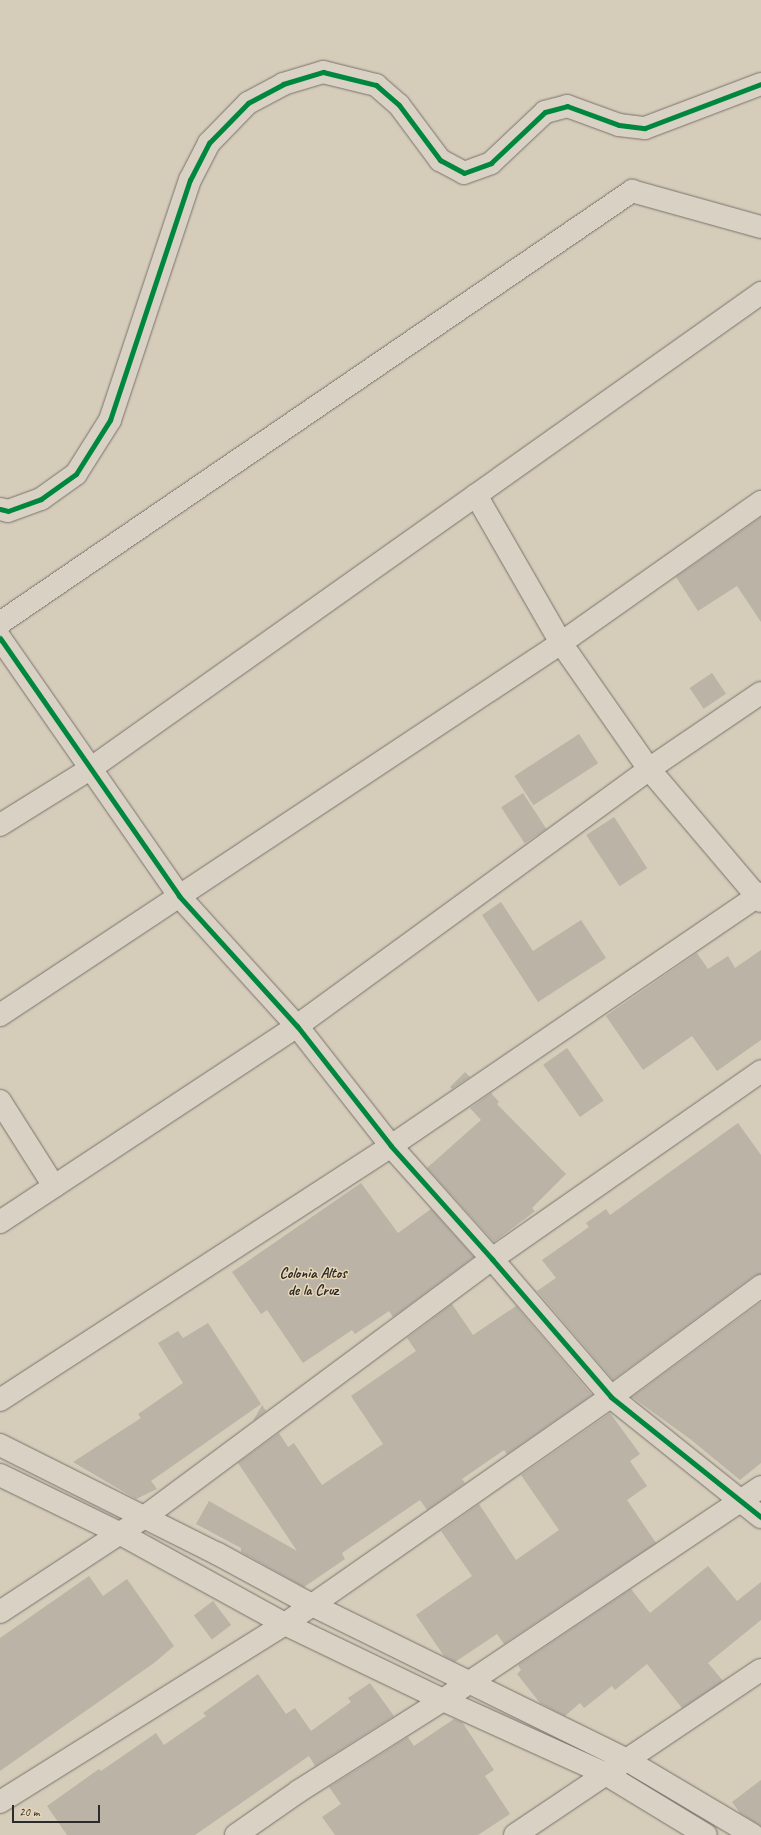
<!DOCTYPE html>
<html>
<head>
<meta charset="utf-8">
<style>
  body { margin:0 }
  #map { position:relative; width:761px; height:1835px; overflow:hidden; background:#d6ccba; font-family:Caveat,sans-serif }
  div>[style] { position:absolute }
  .building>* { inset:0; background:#bab3a6; transform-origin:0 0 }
  .roads { filter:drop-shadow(0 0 1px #78736b) drop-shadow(0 0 1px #78736b) }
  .street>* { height:22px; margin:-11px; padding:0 11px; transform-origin:11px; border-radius:11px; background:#d8d1c4 }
  .cycleway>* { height:5px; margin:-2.5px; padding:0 2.5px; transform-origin:2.5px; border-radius:2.5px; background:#00873e }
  span { translate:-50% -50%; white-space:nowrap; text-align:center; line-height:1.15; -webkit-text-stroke:3px #e9d7b5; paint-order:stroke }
  .neighbourhood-label { font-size:15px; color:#2b2b2b; font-weight:700 }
  .scale { position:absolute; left:12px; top:1805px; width:88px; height:18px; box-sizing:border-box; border:2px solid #2b2b2b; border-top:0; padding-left:5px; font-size:12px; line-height:14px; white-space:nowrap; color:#2b2b2b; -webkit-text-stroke:3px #e9d7b5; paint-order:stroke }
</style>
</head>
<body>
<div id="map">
  <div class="building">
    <div style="clip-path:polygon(761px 517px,761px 622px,737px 586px,698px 611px,676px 577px)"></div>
    <div style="left:712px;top:673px;width:25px;height:27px;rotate:56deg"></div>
    <div style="left:579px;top:734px;width:35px;height:77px;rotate:57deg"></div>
    <div style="left:523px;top:793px;width:43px;height:26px;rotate:57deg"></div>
    <div style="left:614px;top:817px;width:61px;height:33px;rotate:57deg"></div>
    <div style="clip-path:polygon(501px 902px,533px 951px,581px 920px,606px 958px,538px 1002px,482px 915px)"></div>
    <div style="clip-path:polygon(761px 950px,761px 1040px,717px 1071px,692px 1036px,643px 1070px,606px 1016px,697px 953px,708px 969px,728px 956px,735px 968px)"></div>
    <div style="left:567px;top:1048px;width:64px;height:29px;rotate:55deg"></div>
    <div style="clip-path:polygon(465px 1072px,470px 1077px,452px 1089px,450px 1087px)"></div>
    <div style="clip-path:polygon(491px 1093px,499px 1102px,497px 1104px,566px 1174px,532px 1208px,535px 1211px,494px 1242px,427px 1168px,481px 1120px,470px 1108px)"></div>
    <div style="clip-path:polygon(738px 1123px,761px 1155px,761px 1274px,754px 1276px,613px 1380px,537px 1291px,556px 1278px,542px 1260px,589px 1227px,586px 1223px,606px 1209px,610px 1215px)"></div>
    <div style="clip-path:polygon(361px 1183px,398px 1233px,431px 1209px,474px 1257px,393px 1317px,389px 1311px,355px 1334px,352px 1330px,303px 1363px,267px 1310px,261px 1314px,232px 1272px)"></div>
    <div style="clip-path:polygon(761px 1302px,761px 1463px,740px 1480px,690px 1439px,632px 1397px)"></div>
    <div style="clip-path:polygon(452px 1304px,473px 1335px,516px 1306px,592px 1395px,507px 1454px,504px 1450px,462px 1479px,465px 1483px,427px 1510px,420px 1500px,342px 1553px,345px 1559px,304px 1587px,241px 1552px,241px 1548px,196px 1524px,209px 1501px,297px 1551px,238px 1463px,279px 1433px,288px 1447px,294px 1443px,322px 1485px,383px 1444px,351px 1396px,416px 1351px,407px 1338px)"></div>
    <div style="clip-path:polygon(208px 1323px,261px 1404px,151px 1481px,157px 1489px,136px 1499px,73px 1462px,141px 1418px,138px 1414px,183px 1383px,158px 1343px,178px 1331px,183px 1338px)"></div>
    <div style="clip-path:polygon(262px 1405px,266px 1411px,253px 1421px)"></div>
    <div style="clip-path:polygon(610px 1413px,640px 1454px,630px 1461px,647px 1486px,627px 1500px,656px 1543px,504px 1644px,497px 1634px,455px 1662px,444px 1656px,416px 1615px,472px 1576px,441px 1531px,479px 1504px,516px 1560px,559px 1530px,521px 1475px)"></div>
    <div style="clip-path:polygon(708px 1566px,737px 1601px,761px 1582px,761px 1620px,708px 1663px,723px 1681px,682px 1708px,647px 1664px,615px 1690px,612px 1686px,584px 1708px,580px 1703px,565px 1716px,540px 1703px,517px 1674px,521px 1670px,518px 1665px,631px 1589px,650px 1613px)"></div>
    <div style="clip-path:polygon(89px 1576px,103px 1596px,127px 1579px,174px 1646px,154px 1663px,0 1771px,0 1638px)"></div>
    <div style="left:213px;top:1601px;width:30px;height:24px;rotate:53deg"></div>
    <div style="clip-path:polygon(258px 1674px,286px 1714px,295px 1708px,311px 1731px,351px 1702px,348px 1698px,370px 1683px,394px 1716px,315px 1766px,309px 1756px,195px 1835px,67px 1835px,47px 1806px,99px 1769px,101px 1771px,156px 1733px,164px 1745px,206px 1716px,203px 1713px)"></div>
    <div style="clip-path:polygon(454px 1719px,462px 1722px,494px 1770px,485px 1776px,510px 1814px,478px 1835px,335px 1835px,322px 1817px,341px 1804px,329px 1787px,408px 1737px,414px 1746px)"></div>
    <div style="clip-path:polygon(761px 1780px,761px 1826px,740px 1813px,732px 1802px)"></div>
  </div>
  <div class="roads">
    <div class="street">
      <div style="left:476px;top:495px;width:171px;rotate:60.1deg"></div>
      <div style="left:561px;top:643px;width:154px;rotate:55.1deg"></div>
      <div style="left:649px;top:769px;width:173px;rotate:49.7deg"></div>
      <div style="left:0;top:509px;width:8px;rotate:14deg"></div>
      <div style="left:8px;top:511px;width:35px;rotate:-20deg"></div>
      <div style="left:41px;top:499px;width:43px;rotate:-35.5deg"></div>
      <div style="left:76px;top:474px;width:64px;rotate:-57.8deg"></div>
      <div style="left:110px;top:420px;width:253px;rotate:-71.6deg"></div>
      <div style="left:190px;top:180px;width:42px;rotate:-62.8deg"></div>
      <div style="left:209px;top:143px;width:56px;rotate:-45.7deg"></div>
      <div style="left:248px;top:103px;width:40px;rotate:-28deg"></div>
      <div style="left:283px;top:84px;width:42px;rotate:-16.7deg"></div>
      <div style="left:323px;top:72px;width:55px;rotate:13.8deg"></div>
      <div style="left:376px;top:85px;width:30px;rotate:41deg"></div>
      <div style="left:399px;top:105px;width:69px;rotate:53.3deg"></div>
      <div style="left:440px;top:160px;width:27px;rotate:28deg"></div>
      <div style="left:464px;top:173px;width:29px;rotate:-20deg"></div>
      <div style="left:491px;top:163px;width:74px;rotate:-43.4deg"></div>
      <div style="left:545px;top:112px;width:23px;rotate:-15deg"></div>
      <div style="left:567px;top:106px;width:55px;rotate:20.1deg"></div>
      <div style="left:619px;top:125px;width:26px;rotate:7deg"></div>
      <div style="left:645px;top:128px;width:124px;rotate:-20.8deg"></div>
      <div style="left:0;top:623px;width:766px;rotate:-34.35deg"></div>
      <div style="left:632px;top:191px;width:134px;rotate:15.6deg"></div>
      <div style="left:0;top:638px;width:314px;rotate:55.2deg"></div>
      <div style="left:179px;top:896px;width:176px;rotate:47.8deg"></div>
      <div style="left:297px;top:1026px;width:152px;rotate:51.9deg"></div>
      <div style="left:391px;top:1146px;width:152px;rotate:48.2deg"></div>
      <div style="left:492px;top:1259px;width:182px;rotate:49.2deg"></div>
      <div style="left:611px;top:1397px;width:192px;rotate:38.7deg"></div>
      <div style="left:0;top:825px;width:106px;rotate:-31.9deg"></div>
      <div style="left:90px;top:769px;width:823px;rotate:-35.35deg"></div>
      <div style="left:0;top:1015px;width:673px;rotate:-33.55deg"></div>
      <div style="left:561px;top:643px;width:245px;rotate:-35.2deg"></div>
      <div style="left:0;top:1101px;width:101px;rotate:57.6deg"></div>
      <div style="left:0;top:1222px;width:356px;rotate:-33.4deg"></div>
      <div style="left:297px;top:1026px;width:436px;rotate:-36.1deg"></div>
      <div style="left:649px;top:769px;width:135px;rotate:-34.2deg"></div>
      <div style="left:0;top:1400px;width:466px;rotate:-33deg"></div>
      <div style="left:391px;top:1146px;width:448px;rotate:-34.3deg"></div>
      <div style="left:0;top:1445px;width:244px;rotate:26.6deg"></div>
      <div style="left:218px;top:1554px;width:107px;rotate:28.5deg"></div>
      <div style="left:312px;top:1605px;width:349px;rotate:26.2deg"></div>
      <div style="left:625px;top:1759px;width:149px;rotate:30.7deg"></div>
      <div style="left:0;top:1475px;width:135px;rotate:26deg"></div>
      <div style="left:121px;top:1534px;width:187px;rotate:28.8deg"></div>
      <div style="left:285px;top:1624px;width:175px;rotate:25.7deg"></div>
      <div style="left:443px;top:1700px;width:177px;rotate:24.4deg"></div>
      <div style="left:604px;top:1773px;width:119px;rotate:31.3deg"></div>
      <div style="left:0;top:1612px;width:171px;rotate:-33.3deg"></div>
      <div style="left:143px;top:1518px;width:435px;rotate:-36.6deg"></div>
      <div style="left:492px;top:1259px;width:328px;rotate:-34.9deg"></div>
      <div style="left:0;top:1802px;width:336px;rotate:-32deg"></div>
      <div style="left:285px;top:1624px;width:397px;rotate:-34.9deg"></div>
      <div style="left:611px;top:1397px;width:187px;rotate:-36.5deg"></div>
      <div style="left:236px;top:1835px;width:77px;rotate:-34.9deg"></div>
      <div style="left:299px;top:1791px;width:170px;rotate:-32.3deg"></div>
      <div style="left:443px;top:1700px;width:383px;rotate:-33.8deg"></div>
      <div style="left:515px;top:1835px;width:296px;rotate:-33.9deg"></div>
    </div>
  </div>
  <div class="cycleway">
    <div style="left:0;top:509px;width:8px;rotate:14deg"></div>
    <div style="left:8px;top:511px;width:35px;rotate:-20deg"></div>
    <div style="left:41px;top:499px;width:43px;rotate:-35.5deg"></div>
    <div style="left:76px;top:474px;width:64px;rotate:-57.8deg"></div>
    <div style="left:110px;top:420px;width:253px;rotate:-71.6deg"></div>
    <div style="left:190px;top:180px;width:42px;rotate:-62.8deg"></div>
    <div style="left:209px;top:143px;width:56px;rotate:-45.7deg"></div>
    <div style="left:248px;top:103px;width:40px;rotate:-28deg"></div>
    <div style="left:283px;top:84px;width:42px;rotate:-16.7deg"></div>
    <div style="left:323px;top:72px;width:55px;rotate:13.8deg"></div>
    <div style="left:376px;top:85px;width:30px;rotate:41deg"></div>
    <div style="left:399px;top:105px;width:69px;rotate:53.3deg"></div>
    <div style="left:440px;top:160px;width:27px;rotate:28deg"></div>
    <div style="left:464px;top:173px;width:29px;rotate:-20deg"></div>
    <div style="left:491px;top:163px;width:74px;rotate:-43.4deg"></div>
    <div style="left:545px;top:112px;width:23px;rotate:-15deg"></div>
    <div style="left:567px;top:106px;width:55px;rotate:20.1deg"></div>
    <div style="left:619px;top:125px;width:26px;rotate:7deg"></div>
    <div style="left:645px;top:128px;width:124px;rotate:-20.8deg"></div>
    <div style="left:0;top:638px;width:314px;rotate:55.2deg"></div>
    <div style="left:179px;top:896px;width:176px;rotate:47.8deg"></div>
    <div style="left:297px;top:1026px;width:152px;rotate:51.9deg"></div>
    <div style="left:391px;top:1146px;width:152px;rotate:48.2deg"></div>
    <div style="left:492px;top:1259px;width:182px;rotate:49.2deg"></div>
    <div style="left:611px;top:1397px;width:192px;rotate:38.7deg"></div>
  </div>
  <div class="neighbourhood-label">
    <span style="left:313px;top:1282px">Colonia Altos<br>de la Cruz</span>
  </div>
  <div class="scale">20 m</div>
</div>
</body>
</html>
